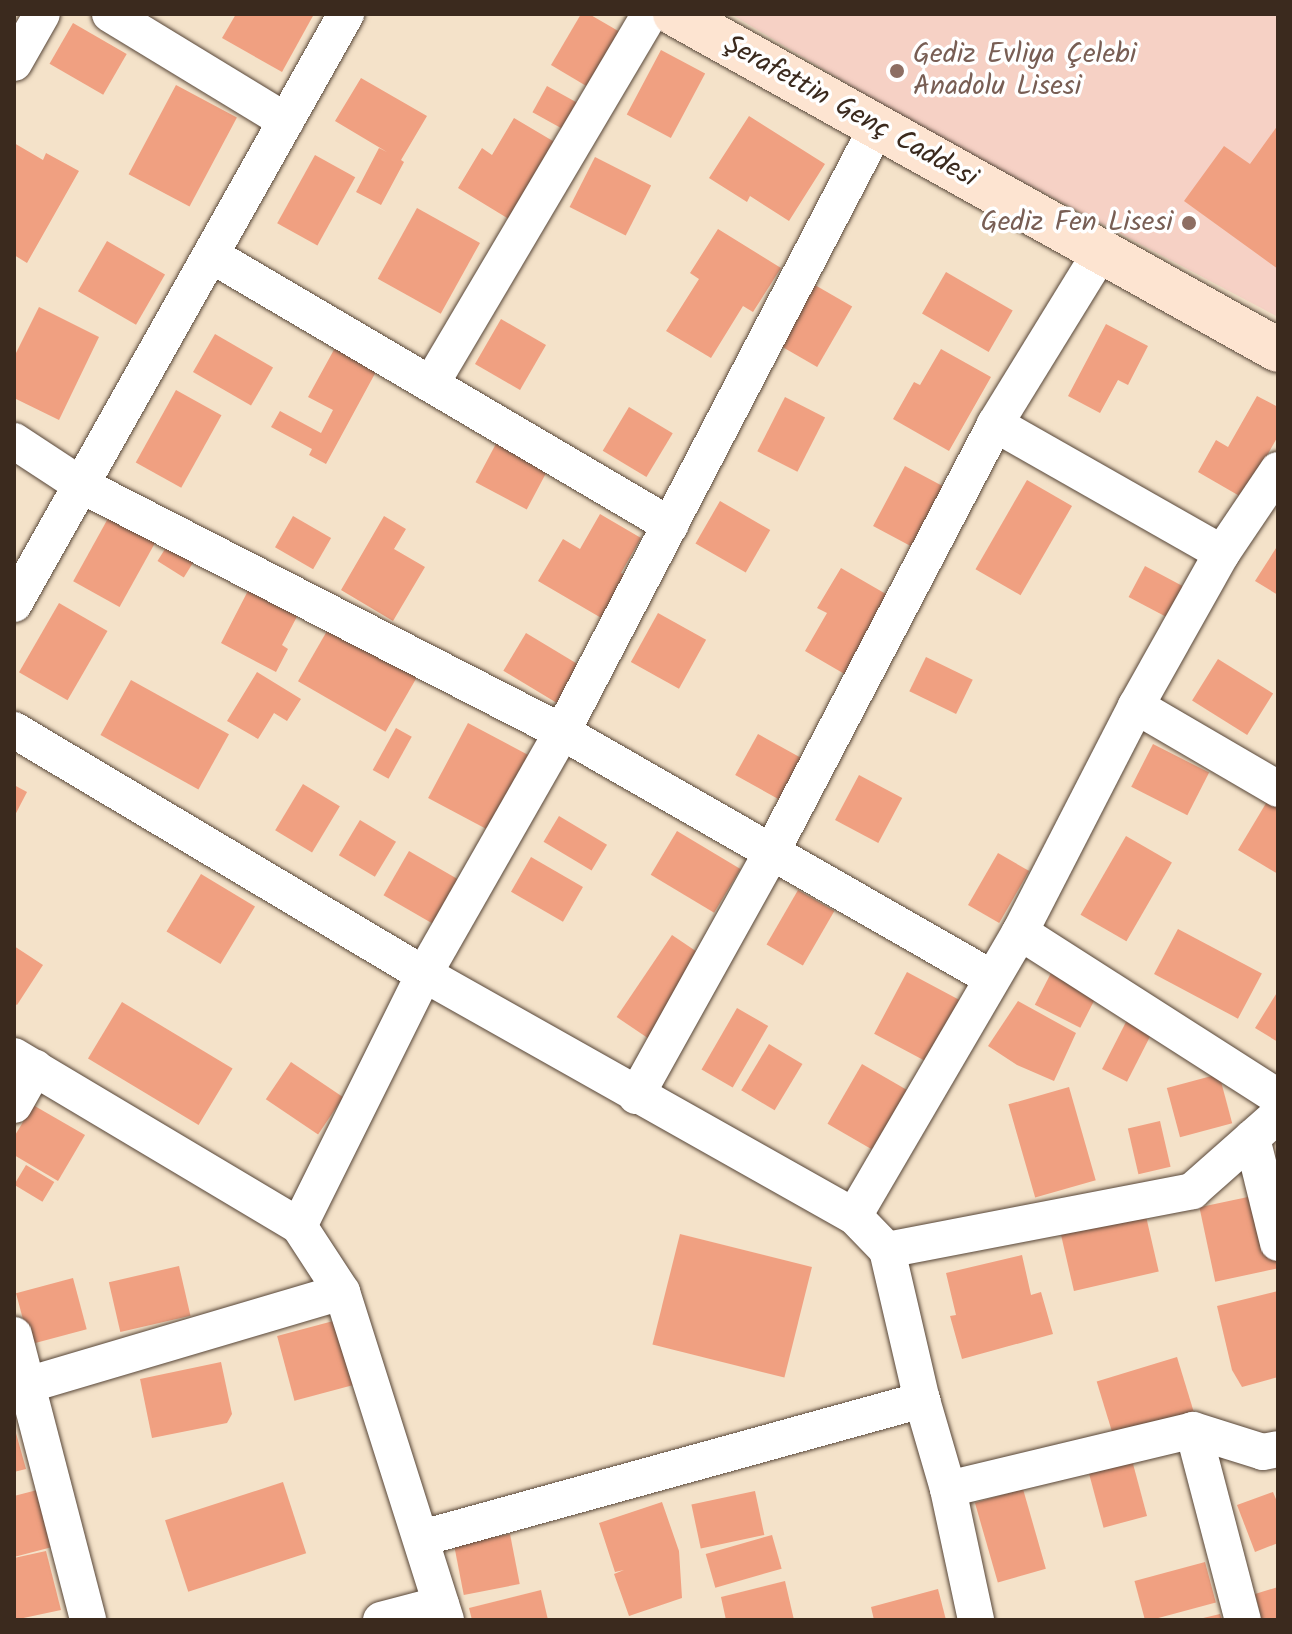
<!DOCTYPE html>
<html>
<head>
<meta charset="utf-8">
<style>
  body { margin:0 }
  #map { position:relative; width:1292px; height:1634px; overflow:hidden; background:#f4e2c9; font-family:Kalam,sans-serif }
  div>[style] { position:absolute }
  .built>* { inset:0; background:#f6d1c5 }
  .building>* { inset:0; background:#f0a081; transform-origin:0 0 }
  .roads { filter:drop-shadow(0 0 2px #574638) drop-shadow(0 0 2px #574638) }
  .street>* { height:36px; margin:-18px; padding:0 18px; transform-origin:18px; border-radius:18px; background:#fff }
  .secondary>* { height:44px; margin:-22px; padding:0 22px; transform-origin:22px; border-radius:22px; background:#fde4d1 }
  .dots>* { width:22px; height:22px; translate:-50% -50%; box-sizing:border-box; border:4px solid #fff; border-radius:50% }
  span { translate:-50% -50%; white-space:nowrap; text-align:center; line-height:1.15; -webkit-text-stroke:7px #fff; paint-order:stroke }
  .education-label { font-size:28px; color:#785e54 }
  .left { translate:0 -50%; text-align:left }
  .right { translate:-100% -50%; text-align:right }
  .street-label { font-size:28px; color:#3b2a1e }
  .frame { position:absolute; inset:0; border:16px solid #3b2a1e; pointer-events:none }
</style>
</head>
<body>
<div id="map">
  <div class="built">
    <div style="clip-path:polygon(731px 14px,1278px 14px,1278px 317px,923px 129px)"></div>
  </div>
  <div class="building">
    <div style="clip-path:polygon(236px 14px,314px 14px,282px 72px,222px 38px)"></div>
    <div style="clip-path:polygon(581px 14px,589px 14px,620px 32px,588px 87px,551px 65px)"></div>
    <div style="left:73px;top:23px;width:62px;height:47px;rotate:30deg"></div>
    <div style="left:661px;top:50px;width:50px;height:73px;rotate:28deg"></div>
    <div style="clip-path:polygon(361px 78px,427px 116px,401px 160px,404px 162px,381px 205px,356px 192px,379px 148px,387px 152px,335px 121px)"></div>
    <div style="left:176px;top:85px;width:69px;height:101px;rotate:28deg"></div>
    <div style="left:547px;top:86px;width:46px;height:30px;rotate:29deg"></div>
    <div style="clip-path:polygon(749px 116px,825px 164px,789px 221px,750px 196px,747px 202px,709px 178px)"></div>
    <div style="clip-path:polygon(514px 118px,563px 147px,517px 224px,458px 188px,482px 148px,492px 155px)"></div>
    <div style="clip-path:polygon(1278px 125px,1278px 269px,1184px 201px,1224px 146px,1250px 164px)"></div>
    <div style="clip-path:polygon(14px 143px,43px 160px,46px 153px,79px 171px,27px 263px,14px 255px)"></div>
    <div style="left:315px;top:155px;width:46px;height:78px;rotate:29deg"></div>
    <div style="left:595px;top:157px;width:63px;height:56px;rotate:27deg"></div>
    <div style="left:417px;top:208px;width:72px;height:81px;rotate:29deg"></div>
    <div style="clip-path:polygon(718px 229px,781px 268px,753px 312px,743px 306px,711px 358px,666px 331px,699px 279px,690px 273px)"></div>
    <div style="left:107px;top:241px;width:67px;height:58px;rotate:30deg"></div>
    <div style="left:946px;top:272px;width:77px;height:48px;rotate:30deg"></div>
    <div style="left:808px;top:281px;width:51px;height:70px;rotate:30deg"></div>
    <div style="clip-path:polygon(39px 307px,99px 337px,59px 420px,14px 398px,14px 357px)"></div>
    <div style="left:501px;top:319px;width:52px;height:52px;rotate:30deg"></div>
    <div style="clip-path:polygon(1106px 324px,1148px 346px,1128px 385px,1118px 380px,1100px 413px,1068px 396px)"></div>
    <div style="left:215px;top:334px;width:67px;height:44px;rotate:30deg"></div>
    <div style="clip-path:polygon(336px 346px,378px 368px,326px 464px,309px 455px,312px 449px,271px 427px,280px 411px,321px 433px,333px 410px,308px 397px)"></div>
    <div style="clip-path:polygon(941px 349px,991px 377px,949px 451px,893px 419px,914px 382px,920px 385px)"></div>
    <div style="left:176px;top:390px;width:52px;height:83px;rotate:29deg"></div>
    <div style="clip-path:polygon(1257px 396px,1278px 407px,1278px 436px,1243px 498px,1198px 472px,1216px 440px,1228px 447px)"></div>
    <div style="left:785px;top:397px;width:45px;height:61px;rotate:27deg"></div>
    <div style="left:629px;top:407px;width:51px;height:51px;rotate:31deg"></div>
    <div style="left:499px;top:438px;width:58px;height:50px;rotate:28deg"></div>
    <div style="left:905px;top:466px;width:43px;height:68px;rotate:28deg"></div>
    <div style="left:1027px;top:480px;width:52px;height:103px;rotate:30deg"></div>
    <div style="left:720px;top:501px;width:58px;height:49px;rotate:30deg"></div>
    <div style="left:111px;top:513px;width:53px;height:78px;rotate:29deg"></div>
    <div style="clip-path:polygon(600px 514px,641px 538px,621px 573px,627px 576px,603px 619px,538px 581px,563px 539px,580px 549px)"></div>
    <div style="left:293px;top:516px;width:44px;height:36px;rotate:30deg"></div>
    <div style="clip-path:polygon(384px 516px,406px 529px,394px 549px,425px 567px,393px 621px,341px 590px)"></div>
    <div style="left:175px;top:533px;width:31px;height:33px;rotate:32deg"></div>
    <div style="clip-path:polygon(1278px 545px,1278px 595px,1255px 581px)"></div>
    <div style="left:1145px;top:566px;width:51px;height:35px;rotate:28deg"></div>
    <div style="clip-path:polygon(841px 568px,898px 601px,853px 679px,805px 651px,827px 613px,817px 608px)"></div>
    <div style="clip-path:polygon(252px 583px,301px 609px,282px 645px,288px 649px,276px 672px,221px 643px)"></div>
    <div style="left:59px;top:603px;width:56px;height:80px;rotate:30deg"></div>
    <div style="left:658px;top:613px;width:55px;height:56px;rotate:29deg"></div>
    <div style="left:331px;top:624px;width:101px;height:66px;rotate:30deg"></div>
    <div style="left:526px;top:633px;width:63px;height:44px;rotate:31deg"></div>
    <div style="left:926px;top:657px;width:52px;height:38px;rotate:26deg"></div>
    <div style="left:1218px;top:659px;width:65px;height:49px;rotate:32deg"></div>
    <div style="clip-path:polygon(257px 672px,301px 699px,287px 721px,274px 713px,258px 739px,227px 721px)"></div>
    <div style="left:131px;top:680px;width:112px;height:63px;rotate:29deg"></div>
    <div style="left:468px;top:723px;width:74px;height:85px;rotate:28deg"></div>
    <div style="left:396px;top:728px;width:18px;height:48px;rotate:29deg"></div>
    <div style="left:758px;top:734px;width:63px;height:47px;rotate:29deg"></div>
    <div style="left:1153px;top:744px;width:63px;height:48px;rotate:27deg"></div>
    <div style="left:859px;top:775px;width:49px;height:51px;rotate:28deg"></div>
    <div style="left:303px;top:784px;width:43px;height:54px;rotate:31deg"></div>
    <div style="clip-path:polygon(14px 785px,27px 792px,14px 817px)"></div>
    <div style="clip-path:polygon(1274px 790px,1278px 793px,1278px 874px,1238px 850px)"></div>
    <div style="left:559px;top:816px;width:56px;height:30px;rotate:31deg"></div>
    <div style="left:360px;top:820px;width:42px;height:41px;rotate:31deg"></div>
    <div style="left:677px;top:831px;width:74px;height:51px;rotate:31deg"></div>
    <div style="left:1126px;top:836px;width:53px;height:91px;rotate:30deg"></div>
    <div style="left:409px;top:851px;width:59px;height:51px;rotate:30deg"></div>
    <div style="left:998px;top:853px;width:36px;height:60px;rotate:30deg"></div>
    <div style="left:531px;top:857px;width:60px;height:40px;rotate:30deg"></div>
    <div style="left:201px;top:874px;width:63px;height:67px;rotate:31deg"></div>
    <div style="left:798px;top:890px;width:42px;height:63px;rotate:30deg"></div>
    <div style="left:1178px;top:929px;width:95px;height:51px;rotate:28deg"></div>
    <div style="left:672px;top:935px;width:42px;height:99px;rotate:34deg"></div>
    <div style="clip-path:polygon(14px 946px,43px 965px,17px 1005px,14px 1003px)"></div>
    <div style="left:1053px;top:969px;width:51px;height:40px;rotate:27deg"></div>
    <div style="left:907px;top:972px;width:60px;height:70px;rotate:28deg"></div>
    <div style="clip-path:polygon(1278px 991px,1278px 1042px,1255px 1028px)"></div>
    <div style="clip-path:polygon(1018px 1001px,1076px 1033px,1054px 1081px,1017px 1065px,988px 1046px)"></div>
    <div style="left:122px;top:1002px;width:129px;height:66px;rotate:31deg"></div>
    <div style="left:737px;top:1008px;width:36px;height:71px;rotate:30deg"></div>
    <div style="left:1127px;top:1020px;width:28px;height:55px;rotate:27deg"></div>
    <div style="left:769px;top:1044px;width:39px;height:54px;rotate:31deg"></div>
    <div style="left:291px;top:1062px;width:63px;height:45px;rotate:34deg"></div>
    <div style="left:862px;top:1064px;width:54px;height:69px;rotate:30deg"></div>
    <div style="left:1219px;top:1074px;width:51px;height:54px;rotate:75deg"></div>
    <div style="left:1069px;top:1087px;width:97px;height:63px;rotate:74deg"></div>
    <div style="clip-path:polygon(33px 1105px,85px 1135px,58px 1181px,14px 1155px,14px 1137px)"></div>
    <div style="left:1160px;top:1121px;width:47px;height:33px;rotate:77deg"></div>
    <div style="left:26px;top:1165px;width:33px;height:23px;rotate:31deg"></div>
    <div style="left:1262px;top:1194px;width:76px;height:64px;rotate:78deg"></div>
    <div style="left:1145px;top:1212px;width:61px;height:87px;rotate:77deg"></div>
    <div style="left:680px;top:1234px;width:136px;height:114px;rotate:14deg"></div>
    <div style="clip-path:polygon(1022px 1255px,1031px 1295px,1041px 1292px,1053px 1334px,962px 1359px,950px 1316px,956px 1315px,946px 1273px)"></div>
    <div style="left:179px;top:1266px;width:51px;height:72px;rotate:77deg"></div>
    <div style="left:73px;top:1278px;width:53px;height:59px;rotate:75deg"></div>
    <div style="clip-path:polygon(1278px 1291px,1278px 1377px,1242px 1387px,1232px 1370px,1217px 1306px)"></div>
    <div style="left:337px;top:1320px;width:67px;height:62px;rotate:75deg"></div>
    <div style="left:1177px;top:1357px;width:64px;height:84px;rotate:73deg"></div>
    <div style="clip-path:polygon(221px 1362px,232px 1414px,227px 1423px,152px 1438px,140px 1379px)"></div>
    <div style="clip-path:polygon(14px 1426px,26px 1469px,14px 1472px)"></div>
    <div style="left:1132px;top:1460px;width:58px;height:45px;rotate:75deg"></div>
    <div style="left:283px;top:1482px;width:75px;height:124px;rotate:72deg"></div>
    <div style="clip-path:polygon(41px 1489px,56px 1546px,14px 1557px,14px 1496px)"></div>
    <div style="left:1023px;top:1489px;width:83px;height:50px;rotate:74deg"></div>
    <div style="left:755px;top:1491px;width:45px;height:65px;rotate:78deg"></div>
    <div style="clip-path:polygon(1273px 1492px,1278px 1504px,1278px 1543px,1255px 1552px,1237px 1505px)"></div>
    <div style="clip-path:polygon(662px 1502px,679px 1551px,682px 1598px,629px 1616px,614px 1574px,624px 1570px,615px 1572px,599px 1523px)"></div>
    <div style="left:510px;top:1534px;width:51px;height:57px;rotate:79deg"></div>
    <div style="left:772px;top:1535px;width:35px;height:69px;rotate:74deg"></div>
    <div style="clip-path:polygon(46px 1551px,61px 1610px,14px 1620px,14px 1558px)"></div>
    <div style="left:1205px;top:1562px;width:42px;height:73px;rotate:75deg"></div>
    <div style="clip-path:polygon(785px 1581px,794px 1620px,726px 1620px,721px 1597px)"></div>
    <div style="clip-path:polygon(1278px 1587px,1278px 1620px,1262px 1620px,1255px 1594px)"></div>
    <div style="clip-path:polygon(938px 1589px,946px 1620px,874px 1620px,871px 1607px)"></div>
    <div style="clip-path:polygon(541px 1590px,548px 1620px,472px 1620px,469px 1608px)"></div>
    <div style="clip-path:polygon(1220px 1614px,1222px 1620px,1199px 1620px,1199px 1619px)"></div>
  </div>
  <div class="roads">
    <div class="street">
      <div style="left:110px;top:14px;width:206px;rotate:31.3deg"></div>
      <div style="left:14px;top:63px;width:56px;rotate:-60.3deg"></div>
      <div style="left:211px;top:255px;width:533px;rotate:30.47deg"></div>
      <div style="left:431px;top:384px;width:430px;rotate:-59.4deg"></div>
      <div style="left:995px;top:424px;width:261px;rotate:29.6deg"></div>
      <div style="left:14px;top:441px;width:80px;rotate:33.3deg"></div>
      <div style="left:81px;top:485px;width:541px;rotate:27.18deg"></div>
      <div style="left:562px;top:732px;width:495px;rotate:29.8deg"></div>
      <div style="left:14px;top:604px;width:677px;rotate:-60.63deg"></div>
      <div style="left:1136px;top:706px;width:164px;rotate:30.3deg"></div>
      <div style="left:14px;top:730px;width:477px;rotate:30.8deg"></div>
      <div style="left:424px;top:974px;width:493px;rotate:29.4deg"></div>
      <div style="left:854px;top:1216px;width:47px;rotate:45.9deg"></div>
      <div style="left:887px;top:1250px;width:154px;rotate:76.9deg"></div>
      <div style="left:922px;top:1400px;width:93px;rotate:73.7deg"></div>
      <div style="left:948px;top:1489px;width:134px;rotate:77.9deg"></div>
      <div style="left:1020px;top:932px;width:306px;rotate:32.6deg"></div>
      <div style="left:14px;top:1056px;width:332px;rotate:30.8deg"></div>
      <div style="left:299px;top:1226px;width:79px;rotate:56.9deg"></div>
      <div style="left:342px;top:1292px;width:344px;rotate:72.4deg"></div>
      <div style="left:636px;top:1096px;width:278px;rotate:-60.9deg"></div>
      <div style="left:771px;top:853px;width:484px;rotate:-62.4deg"></div>
      <div style="left:995px;top:424px;width:201px;rotate:-58.4deg"></div>
      <div style="left:14px;top:1105px;width:43px;rotate:-60.4deg"></div>
      <div style="left:1252px;top:1138px;width:108px;rotate:76.1deg"></div>
      <div style="left:854px;top:1216px;width:329px;rotate:-59.7deg"></div>
      <div style="left:1020px;top:932px;width:254px;rotate:-62.8deg"></div>
      <div style="left:1136px;top:706px;width:176px;rotate:-60.7deg"></div>
      <div style="left:1222px;top:553px;width:100px;rotate:-56deg"></div>
      <div style="left:299px;top:1226px;width:281px;rotate:-63.6deg"></div>
      <div style="left:424px;top:974px;width:279px;rotate:-60.3deg"></div>
      <div style="left:562px;top:732px;width:682px;rotate:-62.5deg"></div>
      <div style="left:887px;top:1250px;width:311px;rotate:-10.9deg"></div>
      <div style="left:1192px;top:1191px;width:115px;rotate:-41.5deg"></div>
      <div style="left:14px;top:1335px;width:294px;rotate:75.4deg"></div>
      <div style="left:14px;top:1389px;width:342px;rotate:-16.5deg"></div>
      <div style="left:1193px;top:1430px;width:196px;rotate:75.3deg"></div>
      <div style="left:948px;top:1489px;width:252px;rotate:-13.5deg"></div>
      <div style="left:1193px;top:1430px;width:73px;rotate:17.4deg"></div>
      <div style="left:1263px;top:1452px;width:15px;rotate:-11deg"></div>
      <div style="left:422px;top:1538px;width:519px;rotate:-15.43deg"></div>
      <div style="left:381px;top:1620px;width:62px;rotate:-14.9deg"></div>
    </div>
    <div class="secondary">
      <div style="left:675px;top:14px;width:690px;rotate:29.13deg"></div>
    </div>
  </div>
  <div class="dots">
    <div style="left:897px;top:71px;background:#8d6e63"></div>
    <div style="left:1189px;top:223px;background:#8d6e63"></div>
  </div>
  <div class="education-label">
    <span class="left" style="left:913px;top:71px">Gediz Evliya Çelebi<br>Anadolu Lisesi</span>
    <span class="right" style="left:1173px;top:223px">Gediz Fen Lisesi</span>
  </div>
  <div class="street-label">
    <span style="left:850px;top:112px;rotate:29deg">Şerafettin Genç Caddesi</span>
  </div>
  <div class="frame"></div>
</div>
</body>
</html>
